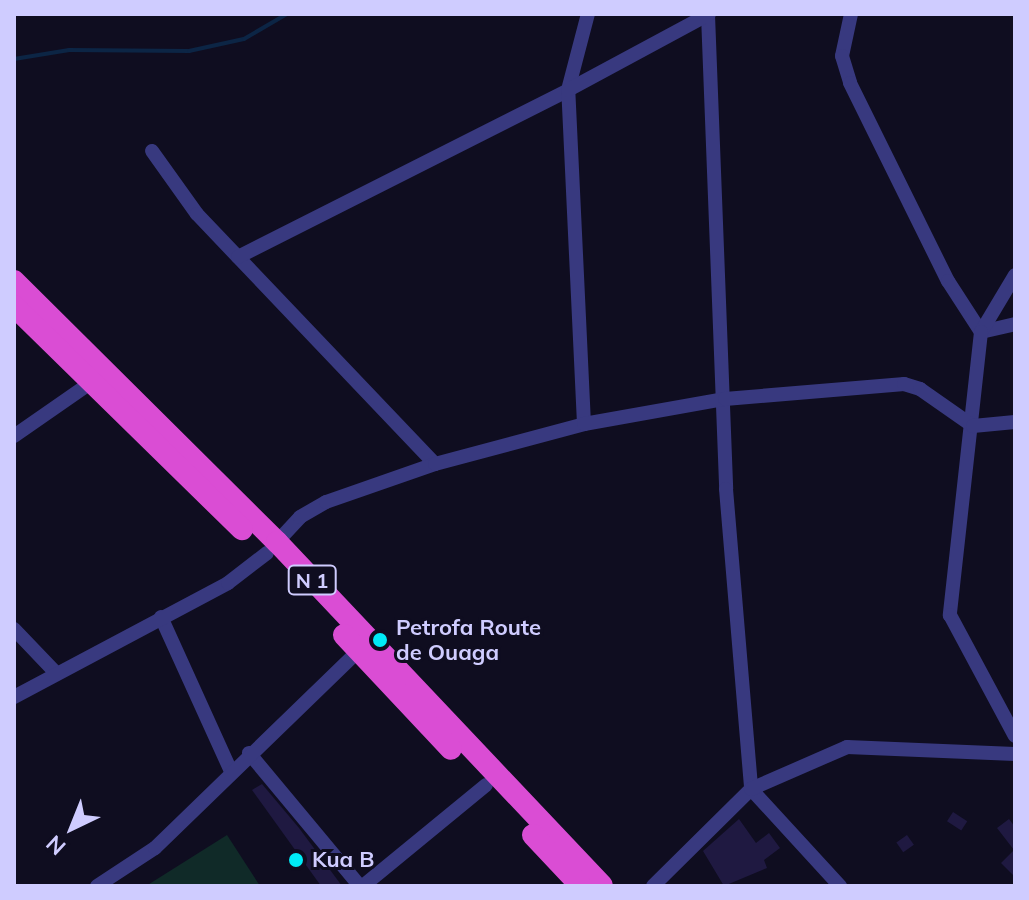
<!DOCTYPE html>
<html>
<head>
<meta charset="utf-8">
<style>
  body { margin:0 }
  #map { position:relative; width:1029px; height:900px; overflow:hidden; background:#0f0d20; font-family:Mulish,sans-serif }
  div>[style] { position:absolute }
  .green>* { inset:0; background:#102a28 }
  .stream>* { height:4px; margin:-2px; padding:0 2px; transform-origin:2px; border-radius:2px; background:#0c2545 }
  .building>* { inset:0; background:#1f1941; transform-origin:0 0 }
  .minor>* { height:14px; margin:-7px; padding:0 7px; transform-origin:7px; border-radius:7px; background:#38397f }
  .trunk>* { height:22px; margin:-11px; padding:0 11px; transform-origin:11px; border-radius:11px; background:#da4dd4 }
  .dots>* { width:22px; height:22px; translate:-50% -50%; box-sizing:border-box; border:4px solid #0f0d20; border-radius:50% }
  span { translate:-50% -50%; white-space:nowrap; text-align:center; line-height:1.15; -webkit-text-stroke:6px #0f0d20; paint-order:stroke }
  .shield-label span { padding:2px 6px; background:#0f0d20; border:2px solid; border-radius:6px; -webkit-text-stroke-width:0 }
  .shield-label { font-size:20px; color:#cfccff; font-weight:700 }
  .poi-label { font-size:22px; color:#cfccff; font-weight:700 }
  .left { translate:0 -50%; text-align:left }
  .frame { position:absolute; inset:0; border:16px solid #cfccff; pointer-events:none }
  .north { position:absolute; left:32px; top:788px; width:80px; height:80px; -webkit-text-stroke:6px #0f0d20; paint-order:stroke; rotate:223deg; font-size:22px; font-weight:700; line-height:32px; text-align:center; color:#cfccff }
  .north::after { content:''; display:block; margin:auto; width:28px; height:36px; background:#cfccff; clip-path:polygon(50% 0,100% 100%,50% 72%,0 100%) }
</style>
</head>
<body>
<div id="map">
  <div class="green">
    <div style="clip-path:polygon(227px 835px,260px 886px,146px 886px)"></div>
  </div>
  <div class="stream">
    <div style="left:14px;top:59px;width:56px;rotate:-9.3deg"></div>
    <div style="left:69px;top:50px;width:120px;rotate:0.5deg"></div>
    <div style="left:189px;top:51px;width:56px;rotate:-12.3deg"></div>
    <div style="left:244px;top:39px;width:50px;rotate:-30.2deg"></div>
  </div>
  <div class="building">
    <div style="clip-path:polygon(262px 784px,299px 828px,342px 886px,321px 886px,252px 790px)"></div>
    <div style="left:953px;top:812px;width:17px;height:11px;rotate:33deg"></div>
    <div style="clip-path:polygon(739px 819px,756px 843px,769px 833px,780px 848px,764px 860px,767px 868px,724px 886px,703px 851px)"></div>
    <div style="clip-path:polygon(1009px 819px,1015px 827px,1015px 877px,1001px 863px,1014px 850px,997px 828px)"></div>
    <div style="left:907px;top:835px;width:12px;height:13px;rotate:55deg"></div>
  </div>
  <div class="minor">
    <div style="left:851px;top:14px;width:43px;rotate:102.1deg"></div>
    <div style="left:842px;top:56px;width:28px;rotate:73deg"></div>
    <div style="left:850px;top:83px;width:221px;rotate:63.7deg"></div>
    <div style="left:948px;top:281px;width:61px;rotate:57.1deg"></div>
    <div style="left:981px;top:332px;width:35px;rotate:-13deg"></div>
    <div style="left:708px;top:15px;width:474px;rotate:87.8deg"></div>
    <div style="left:726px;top:489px;width:301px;rotate:85.2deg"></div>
    <div style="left:751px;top:789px;width:132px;rotate:47.5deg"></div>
    <div style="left:152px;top:151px;width:77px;rotate:54.5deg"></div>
    <div style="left:197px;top:214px;width:345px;rotate:46.4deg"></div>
    <div style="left:238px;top:257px;width:370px;rotate:-26.8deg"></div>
    <div style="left:568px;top:90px;width:79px;rotate:-75.3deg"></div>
    <div style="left:1015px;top:275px;width:66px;rotate:120.8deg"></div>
    <div style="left:981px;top:332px;width:285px;rotate:96.3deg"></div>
    <div style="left:950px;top:615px;width:137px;rotate:61.8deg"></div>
    <div style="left:584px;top:424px;width:334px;rotate:-92.7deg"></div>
    <div style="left:568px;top:90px;width:160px;rotate:-28.3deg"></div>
    <div style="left:14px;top:436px;width:96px;rotate:-34.8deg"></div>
    <div style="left:277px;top:542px;width:34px;rotate:-47deg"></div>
    <div style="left:300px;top:517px;width:30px;rotate:-30deg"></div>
    <div style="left:326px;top:502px;width:115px;rotate:-19.2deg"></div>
    <div style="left:435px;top:464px;width:154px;rotate:-15deg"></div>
    <div style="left:584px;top:424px;width:143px;rotate:-10.1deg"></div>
    <div style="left:725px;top:399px;width:180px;rotate:-4.8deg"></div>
    <div style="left:904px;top:384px;width:17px;rotate:17deg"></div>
    <div style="left:920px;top:389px;width:65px;rotate:34.9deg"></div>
    <div style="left:973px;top:426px;width:42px;rotate:-5.4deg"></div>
    <div style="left:161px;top:617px;width:169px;rotate:65.6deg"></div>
    <div style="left:14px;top:629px;width:61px;rotate:46.3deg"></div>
    <div style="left:14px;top:697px;width:242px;rotate:-28deg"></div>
    <div style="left:228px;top:583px;width:49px;rotate:-37.6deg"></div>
    <div style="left:249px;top:753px;width:173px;rotate:50.2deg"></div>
    <div style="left:97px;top:886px;width:69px;rotate:-33.2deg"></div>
    <div style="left:155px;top:848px;width:283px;rotate:-44.1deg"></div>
    <div style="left:363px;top:886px;width:159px;rotate:-39.4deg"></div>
    <div style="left:653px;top:886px;width:138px;rotate:-44.7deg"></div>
    <div style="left:751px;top:789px;width:105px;rotate:-23.6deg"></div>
    <div style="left:847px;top:747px;width:168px;rotate:2.4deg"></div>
  </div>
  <div class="trunk">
    <div style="left:14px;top:281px;width:371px;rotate:44.8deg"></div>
    <div style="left:277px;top:542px;width:473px;rotate:46.6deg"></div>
    <div style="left:14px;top:306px;width:319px;rotate:44.4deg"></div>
    <div style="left:344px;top:635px;width:156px;rotate:46.8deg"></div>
    <div style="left:533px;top:835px;width:70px;rotate:46.7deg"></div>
  </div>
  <div class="dots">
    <div style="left:380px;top:640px;background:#00ebf7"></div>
    <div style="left:296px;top:860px;background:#00ebf7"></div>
  </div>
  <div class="shield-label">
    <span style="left:312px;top:580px">N 1</span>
  </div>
  <div class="poi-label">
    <span class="left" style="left:396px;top:640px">Petrofa Route<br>de Ouaga</span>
    <span class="left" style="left:312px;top:860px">Kua B</span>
  </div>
  <div class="frame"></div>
  <div class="north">N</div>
</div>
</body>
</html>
